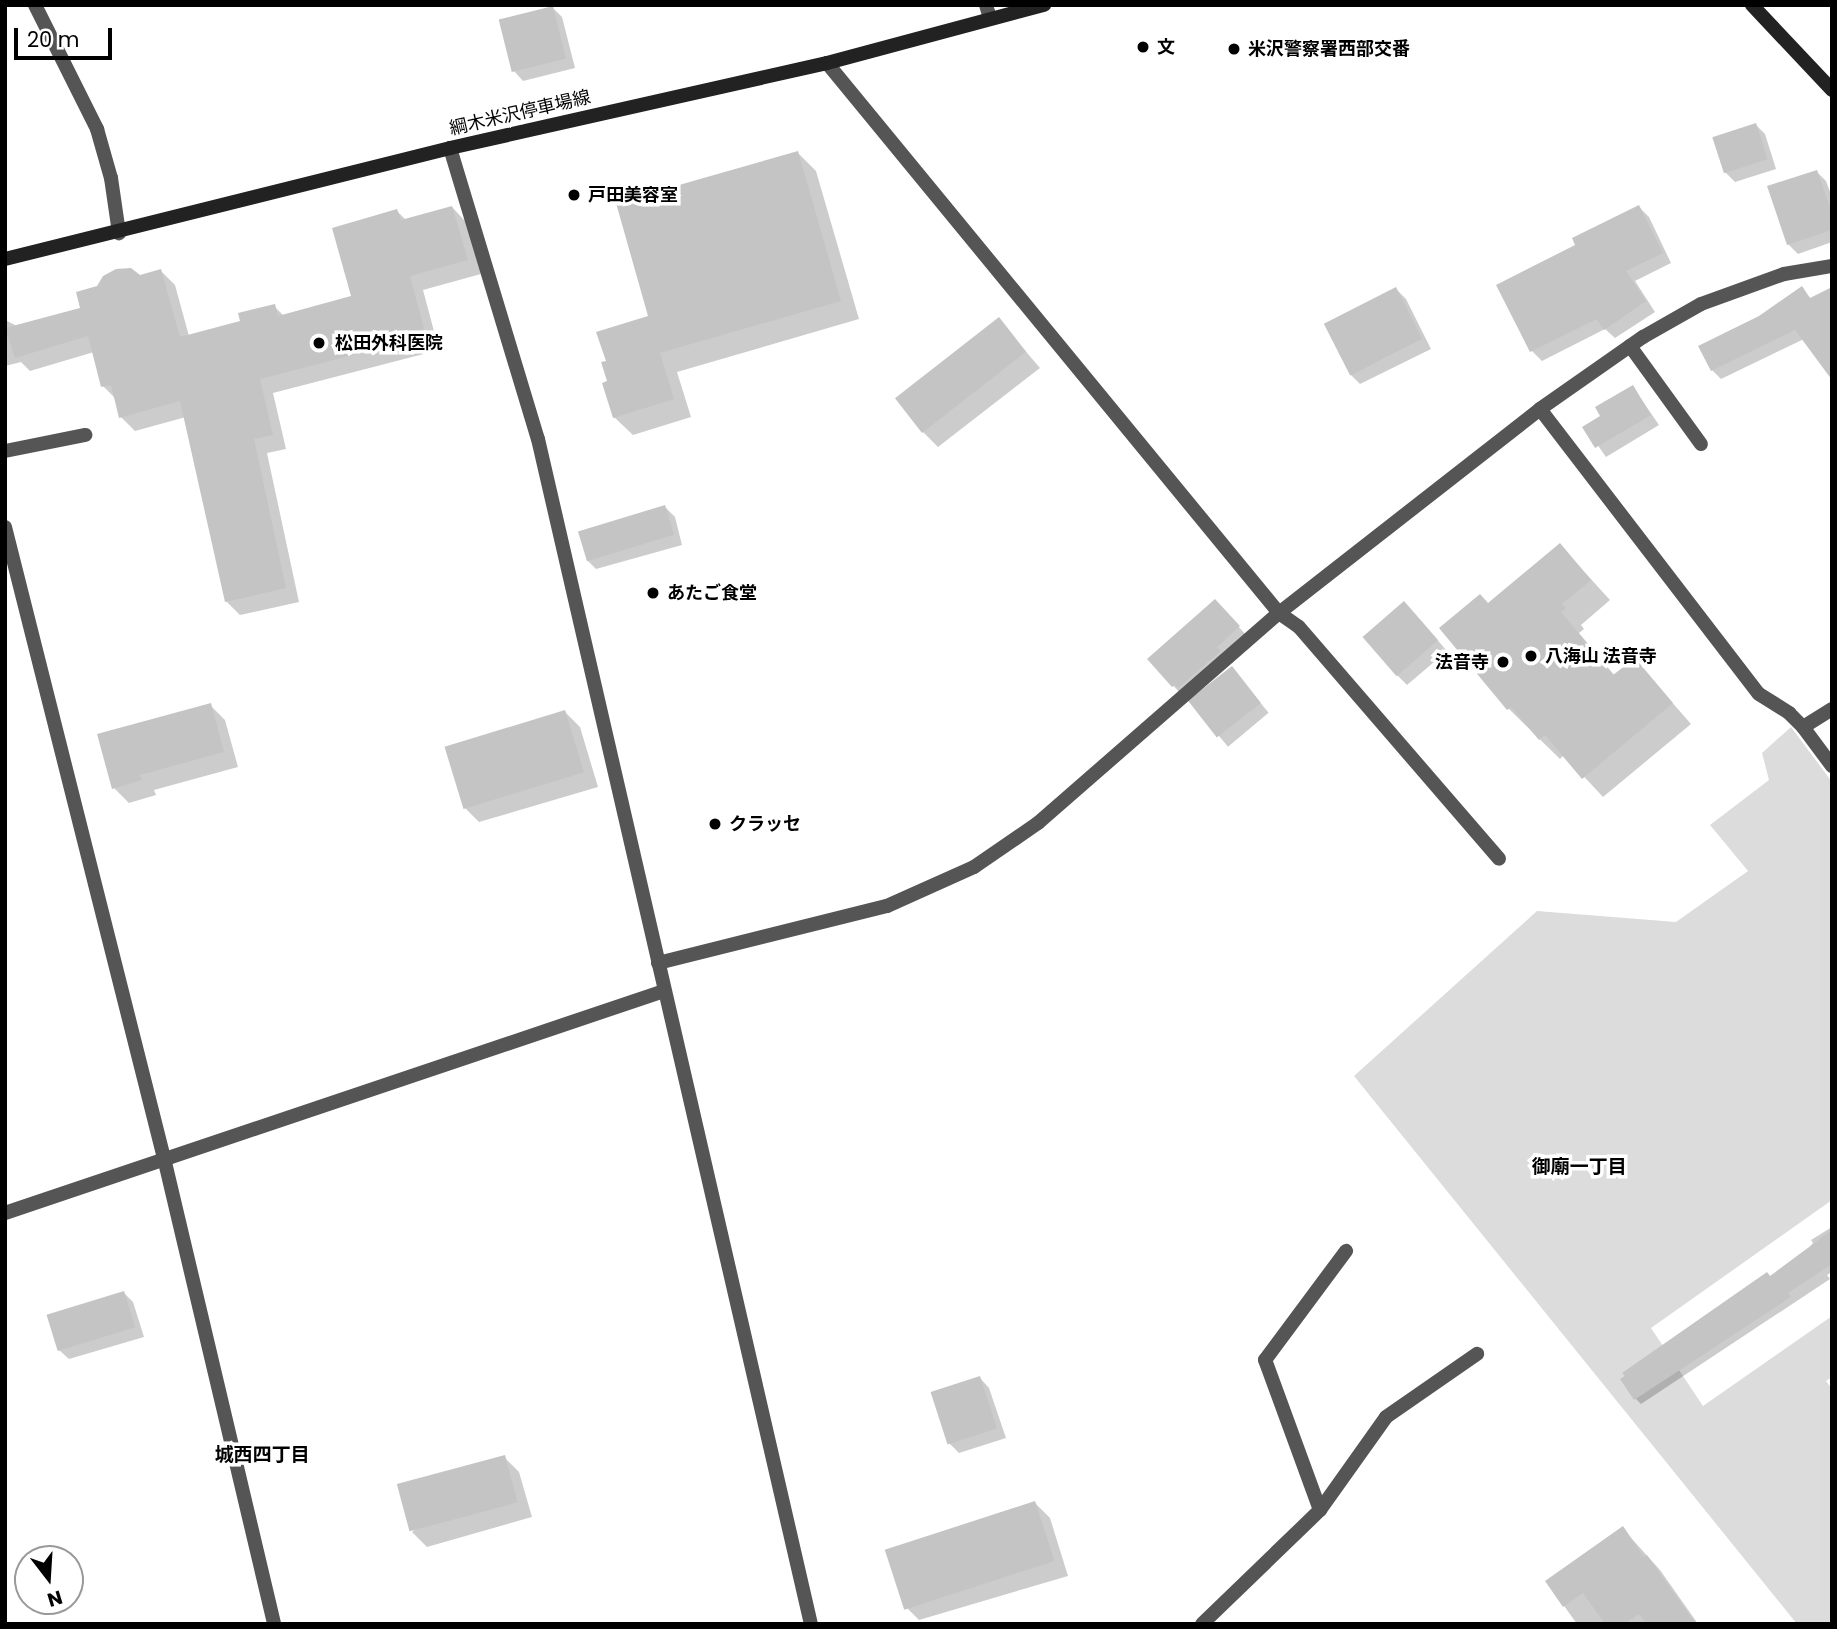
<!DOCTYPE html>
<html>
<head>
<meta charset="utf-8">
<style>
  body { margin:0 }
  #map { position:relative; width:1837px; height:1629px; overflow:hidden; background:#fff; font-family:Poppins,"Noto Sans JP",sans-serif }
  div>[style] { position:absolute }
  .green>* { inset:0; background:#dcdcdc }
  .shadow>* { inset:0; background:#0003; transform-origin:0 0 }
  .building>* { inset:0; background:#c4c4c4; transform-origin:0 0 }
  .street>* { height:14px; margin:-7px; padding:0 7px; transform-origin:7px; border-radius:7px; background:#555 }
  .secondary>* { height:14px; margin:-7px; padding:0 7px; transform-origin:7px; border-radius:7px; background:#222 }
  .dots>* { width:19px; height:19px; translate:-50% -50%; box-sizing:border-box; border:4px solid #fff; border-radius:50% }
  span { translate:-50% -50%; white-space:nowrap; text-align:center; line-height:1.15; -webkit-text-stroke:7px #fff; paint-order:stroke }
  .poi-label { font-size:18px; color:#000; font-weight:700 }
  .left { translate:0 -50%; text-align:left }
  .right { translate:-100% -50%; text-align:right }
  .street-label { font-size:18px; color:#000 }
  .neighbourhood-label { font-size:19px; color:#000; font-weight:700 }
  .frame { position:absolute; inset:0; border:7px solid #000; pointer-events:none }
  .north { position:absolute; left:14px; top:1545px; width:70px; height:70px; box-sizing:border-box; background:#fff; border:2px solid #999; border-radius:50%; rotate:163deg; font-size:19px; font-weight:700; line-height:28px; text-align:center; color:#000 }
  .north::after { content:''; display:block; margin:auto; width:24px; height:32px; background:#000; clip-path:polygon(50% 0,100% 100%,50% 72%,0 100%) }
  .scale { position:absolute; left:14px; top:28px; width:98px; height:32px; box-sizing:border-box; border:4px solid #000; border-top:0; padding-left:9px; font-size:21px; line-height:24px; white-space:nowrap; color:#000; -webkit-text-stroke:5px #fff; paint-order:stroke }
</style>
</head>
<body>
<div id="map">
  <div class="green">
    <div style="clip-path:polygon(1791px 727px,1832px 782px,1832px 1200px,1651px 1328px,1703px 1406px,1832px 1316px,1832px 1377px,1826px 1381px,1832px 1389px,1832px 1624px,1797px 1624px,1354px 1076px,1537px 911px,1676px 922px,1748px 871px,1710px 825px,1769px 780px,1762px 753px)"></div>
  </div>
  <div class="shadow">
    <div style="clip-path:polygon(553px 8px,562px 17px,575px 68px,523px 81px,514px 71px)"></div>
    <div style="clip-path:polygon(1756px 125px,1765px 134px,1776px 169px,1735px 182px,1725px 172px)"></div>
    <div style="clip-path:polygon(798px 153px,816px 171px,859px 319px,677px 372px,691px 417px,633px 435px,614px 417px,608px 362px)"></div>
    <div style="clip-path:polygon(1817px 172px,1826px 181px,1832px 197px,1832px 242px,1798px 254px,1788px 244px)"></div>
    <div style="clip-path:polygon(452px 207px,466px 222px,481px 274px,423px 290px,439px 350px,273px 393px,286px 449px,267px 453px,299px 602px,240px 615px,226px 601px,186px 417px,135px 431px,121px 417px,116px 399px,103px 386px,94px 352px,30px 371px,21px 362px,5px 366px,5px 320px,17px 326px,82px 310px,139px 277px,161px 271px,175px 285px,189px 336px,243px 322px,274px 306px,284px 316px,353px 298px,397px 211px,406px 220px)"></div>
    <div style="clip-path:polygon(1639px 207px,1649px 217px,1671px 263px,1635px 281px,1655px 312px,1615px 338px,1605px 329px,1542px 361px,1532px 351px,1499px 286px,1578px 246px)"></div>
    <div style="clip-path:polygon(1801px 288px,1811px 299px,1804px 339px,1721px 379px,1712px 370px,1760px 318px)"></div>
    <div style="clip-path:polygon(1396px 289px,1406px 299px,1431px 349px,1360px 384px,1350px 374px)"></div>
    <div style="clip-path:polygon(998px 319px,1040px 368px,938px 447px,923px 432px)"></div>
    <div style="clip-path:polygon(1633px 387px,1659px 425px,1606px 457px,1585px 427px,1603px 416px)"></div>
    <div style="clip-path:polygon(665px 507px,675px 517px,682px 545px,596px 569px,586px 559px)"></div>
    <div style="clip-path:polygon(1560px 545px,1610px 600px,1581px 625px,1584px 629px,1579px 633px,1615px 676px,1635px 660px,1691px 724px,1603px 797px,1564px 755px,1560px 759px,1509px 709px,1441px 629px,1489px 605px)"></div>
    <div style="clip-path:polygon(1224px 611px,1248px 637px,1183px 696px,1149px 660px)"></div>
    <div style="clip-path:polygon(1414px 613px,1447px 651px,1407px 685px,1397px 675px)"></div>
    <div style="left:1232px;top:669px;width:57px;height:53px;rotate:50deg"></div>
    <div style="clip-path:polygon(210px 705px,225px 720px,238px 767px,154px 790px,156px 795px,129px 803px,114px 788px)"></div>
    <div style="clip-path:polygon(565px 712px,580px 727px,598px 787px,479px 822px,464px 807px)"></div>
    <div style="clip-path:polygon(1832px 1227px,1832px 1272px,1827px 1275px,1830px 1279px,1641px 1404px,1636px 1399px,1623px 1379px,1770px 1278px,1808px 1249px,1813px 1243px,1811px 1240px)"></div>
    <div style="clip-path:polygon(124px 1293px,133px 1302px,144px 1337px,69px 1359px,59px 1350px)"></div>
    <div style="clip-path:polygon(980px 1378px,989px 1388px,1006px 1438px,959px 1453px,949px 1443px)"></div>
    <div style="clip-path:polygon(504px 1457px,519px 1472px,532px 1517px,427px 1547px,412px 1532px)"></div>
    <div style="clip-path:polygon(1035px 1503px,1050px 1518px,1068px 1576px,919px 1620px,904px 1605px)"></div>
    <div style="clip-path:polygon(1623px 1529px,1660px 1570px,1698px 1624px,1577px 1624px,1547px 1582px)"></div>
  </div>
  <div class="building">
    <div style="left:553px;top:6px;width:54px;height:56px;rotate:76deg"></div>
    <div style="left:1756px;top:123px;width:38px;height:46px;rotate:72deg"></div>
    <div style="clip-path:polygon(798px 151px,841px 301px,660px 353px,674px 399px,613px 418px,602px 383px,607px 381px,601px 362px,606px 361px,596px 332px,648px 316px,616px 203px)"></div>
    <div style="clip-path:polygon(1817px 170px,1832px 213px,1832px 230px,1787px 245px,1767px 186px)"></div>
    <div style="clip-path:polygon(1639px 205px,1663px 253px,1626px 271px,1646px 301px,1604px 330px,1597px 319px,1530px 352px,1496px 285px,1575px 245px,1572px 238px)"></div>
    <div style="clip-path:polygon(452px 206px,468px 260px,410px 276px,426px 336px,260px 379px,273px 435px,254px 439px,286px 588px,225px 602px,180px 401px,119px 418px,111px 385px,101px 387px,88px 336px,15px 358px,5px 328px,80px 308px,76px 292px,97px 286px,103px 276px,116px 269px,131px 268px,140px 275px,161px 269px,180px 337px,240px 321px,238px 313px,275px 304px,278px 316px,351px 296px,332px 228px,397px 209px,401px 220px)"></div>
    <div style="clip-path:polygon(1802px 286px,1810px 298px,1832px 287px,1832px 380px,1795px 330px,1711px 371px,1698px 346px,1759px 316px)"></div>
    <div style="left:1396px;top:287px;width:58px;height:81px;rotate:63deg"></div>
    <div style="left:999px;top:317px;width:44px;height:132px;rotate:52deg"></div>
    <div style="clip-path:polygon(1633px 385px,1651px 415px,1595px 448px,1582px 427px,1600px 416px,1595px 407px)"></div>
    <div style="left:665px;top:505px;width:31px;height:91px;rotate:73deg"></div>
    <div style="clip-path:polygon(1560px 543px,1591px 580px,1562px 604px,1566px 608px,1561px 612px,1613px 675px,1635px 658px,1673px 703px,1582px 779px,1545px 735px,1539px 740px,1511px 707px,1507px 710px,1439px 628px,1480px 594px,1488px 603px)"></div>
    <div style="clip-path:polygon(1215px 599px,1240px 626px,1217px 647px,1221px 651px,1178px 688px,1175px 685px,1172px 687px,1147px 659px)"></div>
    <div style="left:1404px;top:601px;width:52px;height:55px;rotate:49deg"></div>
    <div style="left:1232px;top:666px;width:47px;height:56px;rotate:52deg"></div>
    <div style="clip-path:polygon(211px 703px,224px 752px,140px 775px,142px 780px,112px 789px,97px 734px)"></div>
    <div style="left:565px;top:710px;width:65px;height:126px;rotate:73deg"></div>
    <div style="clip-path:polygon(1832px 1230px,1832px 1264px,1788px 1293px,1791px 1297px,1634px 1400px,1620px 1379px,1625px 1376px,1622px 1373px,1767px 1272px,1770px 1276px)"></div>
    <div style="left:124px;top:1291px;width:38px;height:81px;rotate:73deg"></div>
    <div style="left:980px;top:1376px;width:55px;height:52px;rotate:72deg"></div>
    <div style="left:505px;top:1455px;width:49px;height:112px;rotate:75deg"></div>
    <div style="left:1035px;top:1501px;width:63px;height:158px;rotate:72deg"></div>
    <div style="clip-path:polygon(1623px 1526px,1644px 1557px,1647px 1555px,1696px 1624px,1646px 1624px,1639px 1614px,1624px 1624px,1605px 1624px,1583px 1593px,1563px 1607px,1545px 1581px)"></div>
  </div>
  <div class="street">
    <div style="left:35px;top:5px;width:139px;rotate:63.4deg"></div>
    <div style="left:97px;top:129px;width:51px;rotate:74.1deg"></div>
    <div style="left:111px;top:178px;width:56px;rotate:81.7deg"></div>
    <div style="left:986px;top:5px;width:14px;rotate:73deg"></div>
    <div style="left:827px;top:63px;width:712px;rotate:50.59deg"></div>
    <div style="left:1279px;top:613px;width:24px;rotate:35deg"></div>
    <div style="left:1299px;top:627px;width:306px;rotate:49.2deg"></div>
    <div style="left:450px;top:148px;width:304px;rotate:73.2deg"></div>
    <div style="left:538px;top:439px;width:1216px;rotate:77.03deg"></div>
    <div style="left:1630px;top:346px;width:121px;rotate:54.1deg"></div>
    <div style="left:1540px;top:409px;width:359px;rotate:52.5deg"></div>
    <div style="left:1759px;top:694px;width:36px;rotate:32deg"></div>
    <div style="left:1789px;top:713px;width:20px;rotate:45deg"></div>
    <div style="left:5px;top:451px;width:82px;rotate:-11.3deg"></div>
    <div style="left:5px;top:527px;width:651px;rotate:75.86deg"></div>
    <div style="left:164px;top:1158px;width:479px;rotate:76.7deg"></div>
    <div style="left:1832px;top:709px;width:34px;rotate:148deg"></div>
    <div style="left:1803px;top:727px;width:49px;rotate:53.4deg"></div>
    <div style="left:658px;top:963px;width:236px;rotate:-14deg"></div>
    <div style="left:887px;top:906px;width:95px;rotate:-24.1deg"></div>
    <div style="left:974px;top:867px;width:78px;rotate:-34.5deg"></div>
    <div style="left:1038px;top:823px;width:320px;rotate:-41.1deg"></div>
    <div style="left:1279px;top:613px;width:331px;rotate:-38deg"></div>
    <div style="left:1540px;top:409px;width:126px;rotate:-35deg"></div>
    <div style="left:1643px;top:337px;width:67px;rotate:-29.6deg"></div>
    <div style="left:1701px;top:304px;width:88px;rotate:-19.9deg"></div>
    <div style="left:1784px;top:274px;width:49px;rotate:-9.5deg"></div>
    <div style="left:5px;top:1213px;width:695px;rotate:-18.62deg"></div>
    <div style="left:1320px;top:1510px;width:114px;rotate:-54.6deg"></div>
    <div style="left:1386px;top:1417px;width:111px;rotate:-34.7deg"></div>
    <div style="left:1202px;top:1624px;width:164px;rotate:-44deg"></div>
    <div style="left:1320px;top:1510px;width:160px;rotate:-110.1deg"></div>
    <div style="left:1265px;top:1360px;width:136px;rotate:-53.4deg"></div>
  </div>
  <div class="secondary">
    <div style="left:1752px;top:5px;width:117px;rotate:46.7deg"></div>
    <div style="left:5px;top:259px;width:459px;rotate:-14deg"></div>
    <div style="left:450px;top:148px;width:386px;rotate:-12.7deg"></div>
    <div style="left:827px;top:63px;width:225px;rotate:-15deg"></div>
  </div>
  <div class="dots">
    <div style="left:1143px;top:47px;background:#000"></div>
    <div style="left:1234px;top:49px;background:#000"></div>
    <div style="left:574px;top:195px;background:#000"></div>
    <div style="left:319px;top:343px;background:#000"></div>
    <div style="left:653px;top:593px;background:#000"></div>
    <div style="left:1531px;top:656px;background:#000"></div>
    <div style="left:1503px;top:662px;background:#000"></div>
    <div style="left:715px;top:824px;background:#000"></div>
  </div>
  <div class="poi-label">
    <span class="left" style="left:1157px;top:47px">文</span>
    <span class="left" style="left:1248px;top:49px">米沢警察署西部交番</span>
    <span class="left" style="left:588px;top:195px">戸田美容室</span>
    <span class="left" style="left:335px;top:343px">松田外科医院</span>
    <span class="left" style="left:667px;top:593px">あたご食堂</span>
    <span class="left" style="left:1545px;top:656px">八海山 法音寺</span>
    <span class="right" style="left:1489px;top:662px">法音寺</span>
    <span class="left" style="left:729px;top:824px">クラッセ</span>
  </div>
  <div class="street-label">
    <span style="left:520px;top:113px;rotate:-13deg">綱木米沢停車場線</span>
  </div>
  <div class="neighbourhood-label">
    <span style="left:1579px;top:1167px">御廟一丁目</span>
    <span style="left:262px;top:1455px">城西四丁目</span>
  </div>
  <div class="frame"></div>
  <div class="north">N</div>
  <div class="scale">20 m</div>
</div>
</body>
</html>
